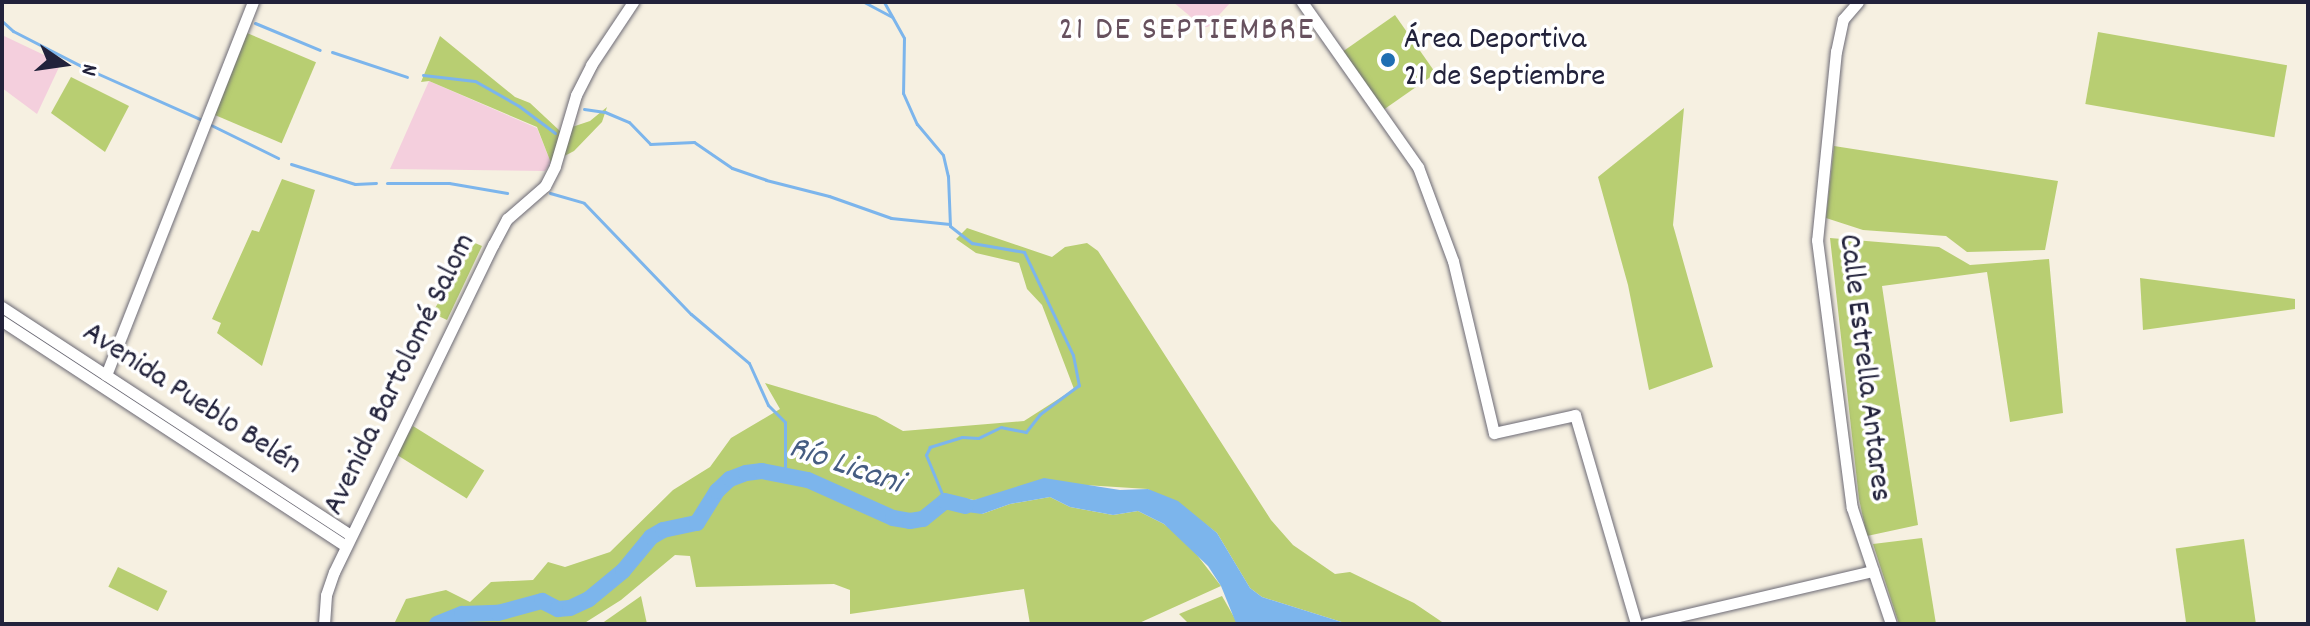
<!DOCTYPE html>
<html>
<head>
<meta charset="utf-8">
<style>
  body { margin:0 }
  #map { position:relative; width:2310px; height:626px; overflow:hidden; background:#f6f0e1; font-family:Dekko,sans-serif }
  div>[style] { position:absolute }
  .built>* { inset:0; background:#f4cfdd }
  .green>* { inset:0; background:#b8ce72; transform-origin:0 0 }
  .water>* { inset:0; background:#7cb5ec }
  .stream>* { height:3px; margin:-1.5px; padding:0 1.5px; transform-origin:1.5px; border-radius:1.5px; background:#7cb5ec }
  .river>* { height:16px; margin:-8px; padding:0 8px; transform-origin:8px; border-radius:8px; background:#7cb5ec }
  .roads { filter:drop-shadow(0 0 2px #6c6a75) drop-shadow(0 0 2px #6c6a75) }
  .tertiary>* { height:11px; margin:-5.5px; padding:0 5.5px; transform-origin:5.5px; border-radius:5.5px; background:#fff }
  .dots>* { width:22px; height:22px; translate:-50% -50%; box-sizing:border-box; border:4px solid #fff; border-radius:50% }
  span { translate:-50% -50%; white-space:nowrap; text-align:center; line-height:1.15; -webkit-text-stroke:7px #fff; paint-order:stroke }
  .poi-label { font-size:32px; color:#22223b }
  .left { translate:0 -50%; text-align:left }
  .street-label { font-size:32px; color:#22223b }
  .neighbourhood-label { font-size:34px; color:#67515e; letter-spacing:2px }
  .water-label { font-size:34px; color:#465d82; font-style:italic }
  .frame { position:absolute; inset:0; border:4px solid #22223b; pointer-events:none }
  .north { position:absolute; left:24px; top:24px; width:80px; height:80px; -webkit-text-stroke:6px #fff; paint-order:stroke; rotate:103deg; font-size:22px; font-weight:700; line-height:32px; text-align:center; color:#22223b }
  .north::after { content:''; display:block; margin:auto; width:28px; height:36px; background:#22223b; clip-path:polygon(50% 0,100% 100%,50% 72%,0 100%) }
</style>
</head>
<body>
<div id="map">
  <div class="built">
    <div style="clip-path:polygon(1173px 2px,1231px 2px,1208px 27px,1203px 27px)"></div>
    <div style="clip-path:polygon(2px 35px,61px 63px,37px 114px,2px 88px)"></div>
    <div style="clip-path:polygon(429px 81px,537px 128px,551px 163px,545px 171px,390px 169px)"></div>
  </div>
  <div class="green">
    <div style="left:1395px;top:15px;width:71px;height:65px;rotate:55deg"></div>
    <div style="left:2098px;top:32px;width:192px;height:73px;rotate:10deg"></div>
    <div style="left:247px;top:33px;width:75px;height:88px;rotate:23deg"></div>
    <div style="clip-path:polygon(440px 36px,515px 97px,530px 103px,560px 131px,590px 121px,607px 107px,602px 122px,574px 151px,551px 163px,537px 127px,429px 81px,421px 82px)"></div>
    <div style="clip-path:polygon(71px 77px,129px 106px,105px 152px,51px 113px)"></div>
    <div style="clip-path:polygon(1684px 108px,1673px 225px,1713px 367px,1649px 390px,1628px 285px,1598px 177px)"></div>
    <div style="clip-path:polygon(1834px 146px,2058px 181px,2045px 250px,1967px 252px,1946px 236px,1863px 230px,1826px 218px)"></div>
    <div style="clip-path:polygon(282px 179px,315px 190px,262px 366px,217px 333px,221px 323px,212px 319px,252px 230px,259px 232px)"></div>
    <div style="clip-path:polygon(967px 228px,1052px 257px,1065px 247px,1087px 243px,1098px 251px,1271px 520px,1293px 545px,1335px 574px,1350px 572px,1414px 603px,1445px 624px,1348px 624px,1262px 597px,1250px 588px,1217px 533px,1200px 520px,1148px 489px,1084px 485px,974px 500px,952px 496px,982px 514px,1010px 504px,1050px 497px,1070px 507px,1113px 515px,1138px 511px,1164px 524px,1187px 542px,1221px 586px,1137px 624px,1030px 624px,1024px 589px,850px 614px,850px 590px,834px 584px,696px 587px,690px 556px,675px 555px,621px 600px,583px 624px,394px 624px,406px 599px,446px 590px,470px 602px,491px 582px,533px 580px,548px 562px,565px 567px,610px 552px,673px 490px,710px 467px,731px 438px,780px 409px,765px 383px,876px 416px,903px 431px,1024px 421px,1074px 389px,1042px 305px,1027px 289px,1019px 263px,976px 253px,956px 239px)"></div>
    <div style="clip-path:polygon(1830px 238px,1939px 247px,1970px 265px,2049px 259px,2063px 413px,2010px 422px,1987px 272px,1882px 286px,1918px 525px,1867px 536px,1859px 499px)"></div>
    <div style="clip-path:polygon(475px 243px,482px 246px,447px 320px,432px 313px)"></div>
    <div style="clip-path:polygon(2140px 278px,2295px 299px,2295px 309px,2143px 330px)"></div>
    <div style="left:413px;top:426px;width:84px;height:33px;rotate:32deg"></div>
    <div style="clip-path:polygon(1922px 538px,1936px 624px,1899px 624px,1873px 544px)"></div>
    <div style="left:2244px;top:539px;width:86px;height:69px;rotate:82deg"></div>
    <div style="left:118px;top:567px;width:55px;height:22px;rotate:26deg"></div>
    <div style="clip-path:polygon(641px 596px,647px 624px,601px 624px)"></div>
    <div style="clip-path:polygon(1222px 596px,1238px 624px,1189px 624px,1179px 614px)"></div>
  </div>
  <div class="water">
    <div style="clip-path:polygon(1044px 478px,1120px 490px,1148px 489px,1178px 501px,1217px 533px,1250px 588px,1262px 597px,1348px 624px,1236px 623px,1221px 586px,1208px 566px,1164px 524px,1138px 511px,1113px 515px,1070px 507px,1050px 497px,1010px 504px,982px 514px,936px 508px,952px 496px,974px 500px)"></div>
  </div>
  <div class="stream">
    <div style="left:864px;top:2px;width:32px;rotate:28deg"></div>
    <div style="left:884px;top:2px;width:41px;rotate:60.9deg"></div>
    <div style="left:904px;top:38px;width:55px;rotate:91deg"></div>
    <div style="left:903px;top:93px;width:34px;rotate:66deg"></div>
    <div style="left:917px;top:124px;width:40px;rotate:50deg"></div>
    <div style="left:943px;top:155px;width:22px;rotate:77deg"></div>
    <div style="left:948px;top:176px;width:50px;rotate:87.7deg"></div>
    <div style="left:950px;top:226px;width:28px;rotate:38deg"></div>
    <div style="left:972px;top:243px;width:53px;rotate:9.8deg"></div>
    <div style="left:1024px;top:252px;width:114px;rotate:64.6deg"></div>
    <div style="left:1073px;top:355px;width:31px;rotate:79deg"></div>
    <div style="left:1079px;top:385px;width:49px;rotate:143.4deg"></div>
    <div style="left:1040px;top:414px;width:23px;rotate:128deg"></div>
    <div style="left:1026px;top:432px;width:25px;rotate:-169deg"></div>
    <div style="left:1001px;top:427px;width:25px;rotate:154deg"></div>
    <div style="left:978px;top:438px;width:16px;rotate:-176deg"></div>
    <div style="left:962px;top:437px;width:34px;rotate:163deg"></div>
    <div style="left:930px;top:447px;width:9px;rotate:117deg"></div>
    <div style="left:926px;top:455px;width:50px;rotate:67.6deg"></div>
    <div style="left:2px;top:21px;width:15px;rotate:42deg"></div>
    <div style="left:13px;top:31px;width:79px;rotate:27.2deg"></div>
    <div style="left:83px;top:67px;width:130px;rotate:24deg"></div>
    <div style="left:255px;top:23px;width:70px;rotate:22.6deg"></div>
    <div style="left:332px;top:52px;width:79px;rotate:18.4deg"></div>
    <div style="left:423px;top:75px;width:52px;rotate:6.6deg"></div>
    <div style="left:475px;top:81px;width:51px;rotate:29.6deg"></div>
    <div style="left:519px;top:106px;width:45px;rotate:36.9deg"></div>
    <div style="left:584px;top:109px;width:21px;rotate:8deg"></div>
    <div style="left:605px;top:112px;width:26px;rotate:23deg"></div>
    <div style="left:629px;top:122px;width:30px;rotate:46deg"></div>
    <div style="left:650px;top:144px;width:44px;rotate:-2.6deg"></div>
    <div style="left:694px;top:142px;width:46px;rotate:34.4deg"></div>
    <div style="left:732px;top:168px;width:36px;rotate:19deg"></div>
    <div style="left:766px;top:180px;width:65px;rotate:14.3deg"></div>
    <div style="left:829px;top:196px;width:66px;rotate:19.5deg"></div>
    <div style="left:891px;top:218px;width:59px;rotate:5.8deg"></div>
    <div style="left:209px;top:124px;width:77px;rotate:26.2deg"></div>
    <div style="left:291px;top:164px;width:67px;rotate:17.4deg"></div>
    <div style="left:355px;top:184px;width:21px;rotate:-3deg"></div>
    <div style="left:387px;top:183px;width:62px"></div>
    <div style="left:449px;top:183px;width:59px;rotate:9.8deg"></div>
    <div style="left:550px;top:193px;width:35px;rotate:16deg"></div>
    <div style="left:584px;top:203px;width:154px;rotate:46.1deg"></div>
    <div style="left:691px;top:314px;width:76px;rotate:40.2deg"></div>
    <div style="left:749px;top:363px;width:46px;rotate:65.7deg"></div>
    <div style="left:768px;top:405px;width:24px;rotate:45deg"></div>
    <div style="left:785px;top:422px;width:52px;rotate:90deg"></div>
  </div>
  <div class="river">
    <div style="left:437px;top:624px;width:27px;rotate:-22deg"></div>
    <div style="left:462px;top:614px;width:36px;rotate:-2deg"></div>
    <div style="left:498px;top:613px;width:46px;rotate:-15.3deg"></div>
    <div style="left:542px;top:601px;width:18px;rotate:27deg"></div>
    <div style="left:558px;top:609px;width:12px;rotate:-5deg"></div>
    <div style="left:570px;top:608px;width:21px;rotate:-25deg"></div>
    <div style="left:589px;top:599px;width:44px;rotate:-39.5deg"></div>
    <div style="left:623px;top:571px;width:44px;rotate:-50.5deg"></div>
    <div style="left:651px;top:537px;width:14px;rotate:-30deg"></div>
    <div style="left:663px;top:530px;width:35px;rotate:-12deg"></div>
    <div style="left:697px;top:523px;width:38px;rotate:-58deg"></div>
    <div style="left:717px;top:491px;width:18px;rotate:-43deg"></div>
    <div style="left:730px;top:479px;width:17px;rotate:-21deg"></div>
    <div style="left:746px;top:473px;width:16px;rotate:-7deg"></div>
    <div style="left:762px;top:471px;width:47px;rotate:11.1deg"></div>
    <div style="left:808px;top:480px;width:93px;rotate:24.1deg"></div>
    <div style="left:893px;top:518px;width:17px;rotate:10deg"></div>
    <div style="left:910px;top:521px;width:13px;rotate:-9deg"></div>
    <div style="left:923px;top:519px;width:28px;rotate:-39deg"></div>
    <div style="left:945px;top:501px;width:21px;rotate:14deg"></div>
  </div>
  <div class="roads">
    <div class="tertiary">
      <div style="left:1302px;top:2px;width:202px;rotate:54.9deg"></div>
      <div style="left:1418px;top:167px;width:100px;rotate:69.6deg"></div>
      <div style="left:1453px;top:261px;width:177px;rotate:76.6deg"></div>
      <div style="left:1494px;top:433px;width:83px;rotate:-12.5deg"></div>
      <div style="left:1575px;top:415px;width:218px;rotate:73.7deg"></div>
      <div style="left:1858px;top:2px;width:23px;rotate:131deg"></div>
      <div style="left:1843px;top:19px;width:33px;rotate:102deg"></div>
      <div style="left:1836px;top:51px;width:190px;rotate:95.7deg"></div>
      <div style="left:1817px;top:240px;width:270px;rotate:82.6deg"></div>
      <div style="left:1852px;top:508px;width:122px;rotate:71.4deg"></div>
      <div style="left:2px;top:307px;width:417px;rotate:33.2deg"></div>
      <div style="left:2px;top:321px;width:411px;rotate:33.2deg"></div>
      <div style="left:106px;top:375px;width:401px;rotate:-68.5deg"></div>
      <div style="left:324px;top:624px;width:29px;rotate:-86deg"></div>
      <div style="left:326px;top:595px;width:24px;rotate:-71deg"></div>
      <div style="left:334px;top:572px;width:364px;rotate:-64.1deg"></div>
      <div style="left:493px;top:245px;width:30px;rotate:-62deg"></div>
      <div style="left:507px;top:219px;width:50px;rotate:-41deg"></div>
      <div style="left:545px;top:186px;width:22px;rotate:-63deg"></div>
      <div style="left:555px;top:166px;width:74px;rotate:-73.5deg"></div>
      <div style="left:576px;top:95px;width:34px;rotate:-63deg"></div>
      <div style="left:591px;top:65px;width:76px;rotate:-56.3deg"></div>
      <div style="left:1645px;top:624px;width:234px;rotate:-13.1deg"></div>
    </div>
  </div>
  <div class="dots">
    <div style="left:1388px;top:60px;background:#1f6fb2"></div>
  </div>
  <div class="poi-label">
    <span class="left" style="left:1404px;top:60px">Área Deportiva<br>21 de Septiembre</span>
  </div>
  <div class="street-label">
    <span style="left:1863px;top:368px;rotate:83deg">Calle Estrella Antares</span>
    <span style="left:401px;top:375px;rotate:-64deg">Avenida Bartolomé Salom</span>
    <span style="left:191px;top:400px;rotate:33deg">Avenida Pueblo Belén</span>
  </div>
  <div class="neighbourhood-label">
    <span style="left:1187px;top:32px">21 DE SEPTIEMBRE</span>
  </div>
  <div class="water-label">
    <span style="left:845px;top:467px;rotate:19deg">Río Licani</span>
  </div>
  <div class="frame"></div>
  <div class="north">N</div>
</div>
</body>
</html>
